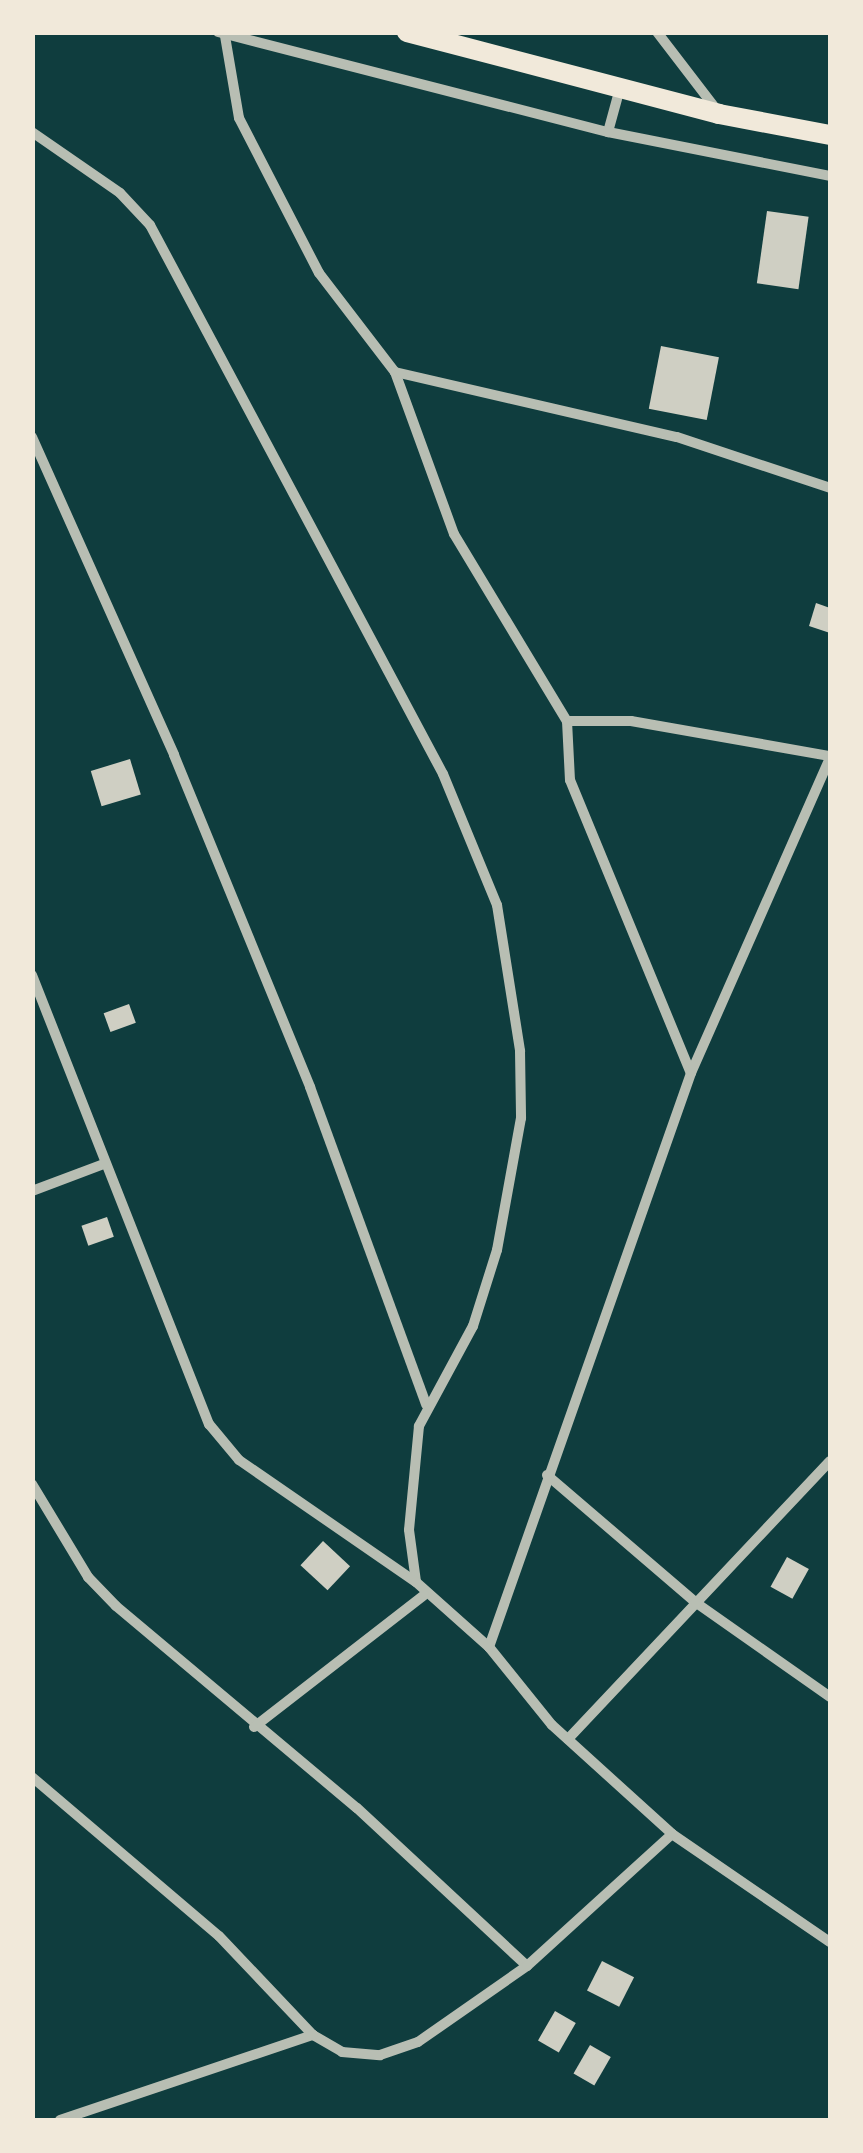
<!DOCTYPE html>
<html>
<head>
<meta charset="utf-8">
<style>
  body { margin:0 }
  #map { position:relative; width:863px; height:2153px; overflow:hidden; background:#0f3d3e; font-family:Spectral,serif }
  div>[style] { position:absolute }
  .building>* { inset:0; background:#cfcfc3; transform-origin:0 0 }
  .minor>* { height:10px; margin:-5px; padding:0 5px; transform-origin:5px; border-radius:5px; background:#b8beb3 }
  .secondary>* { height:20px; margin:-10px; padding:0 10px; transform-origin:10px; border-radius:10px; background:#f1e9da }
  span { translate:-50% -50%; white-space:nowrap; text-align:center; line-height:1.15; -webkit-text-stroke:10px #f1e9da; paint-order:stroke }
  .frame { position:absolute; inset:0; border:35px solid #f1e9da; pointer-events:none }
</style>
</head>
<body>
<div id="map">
  <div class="building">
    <div style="left:767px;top:211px;width:42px;height:73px;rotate:8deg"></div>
    <div style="left:661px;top:346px;width:59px;height:64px;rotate:11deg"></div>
    <div style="clip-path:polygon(816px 603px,830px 608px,830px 633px,809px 626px)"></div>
    <div style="left:130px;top:759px;width:37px;height:41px;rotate:73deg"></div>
    <div style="left:129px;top:1004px;width:20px;height:27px;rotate:70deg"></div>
    <div style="left:107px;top:1217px;width:21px;height:27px;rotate:71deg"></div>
    <div style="left:323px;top:1541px;width:37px;height:33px;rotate:43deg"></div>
    <div style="left:787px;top:1557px;width:25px;height:34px;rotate:29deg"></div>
    <div style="left:602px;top:1961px;width:36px;height:33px;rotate:27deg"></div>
    <div style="left:555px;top:2011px;width:24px;height:34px;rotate:30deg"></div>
    <div style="left:590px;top:2045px;width:24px;height:33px;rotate:30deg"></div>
  </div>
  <div class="minor">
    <div style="left:218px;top:32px;width:403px;rotate:14.4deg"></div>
    <div style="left:608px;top:132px;width:226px;rotate:11.2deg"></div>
    <div style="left:657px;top:32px;width:97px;rotate:52.5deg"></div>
    <div style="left:225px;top:36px;width:83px;rotate:80.3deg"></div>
    <div style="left:239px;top:118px;width:174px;rotate:62.7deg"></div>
    <div style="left:319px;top:273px;width:125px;rotate:52.5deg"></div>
    <div style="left:395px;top:372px;width:172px;rotate:70deg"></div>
    <div style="left:454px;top:534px;width:218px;rotate:58.9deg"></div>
    <div style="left:567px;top:721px;width:59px;rotate:87.1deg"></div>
    <div style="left:570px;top:780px;width:317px;rotate:67.6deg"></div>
    <div style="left:32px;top:132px;width:107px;rotate:34.7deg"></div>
    <div style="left:120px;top:193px;width:44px;rotate:46.8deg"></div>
    <div style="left:150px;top:225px;width:622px;rotate:61.91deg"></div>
    <div style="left:443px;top:774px;width:142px;rotate:67.6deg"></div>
    <div style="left:497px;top:905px;width:148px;rotate:81deg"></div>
    <div style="left:520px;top:1051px;width:67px;rotate:89.1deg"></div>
    <div style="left:521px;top:1118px;width:134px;rotate:100.3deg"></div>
    <div style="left:497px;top:1250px;width:80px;rotate:107.5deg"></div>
    <div style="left:473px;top:1326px;width:114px;rotate:118.4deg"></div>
    <div style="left:419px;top:1426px;width:104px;rotate:95.5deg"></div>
    <div style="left:409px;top:1530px;width:52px;rotate:82.3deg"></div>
    <div style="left:608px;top:132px;width:46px;rotate:-74.7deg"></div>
    <div style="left:395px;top:372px;width:289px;rotate:13deg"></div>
    <div style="left:677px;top:437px;width:161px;rotate:18.4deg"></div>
    <div style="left:32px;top:437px;width:348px;rotate:65.9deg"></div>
    <div style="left:174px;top:755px;width:359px;rotate:67.7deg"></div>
    <div style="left:310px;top:1087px;width:338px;rotate:69.9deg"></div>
    <div style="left:567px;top:721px;width:64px"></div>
    <div style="left:631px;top:721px;width:202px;rotate:10deg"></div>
    <div style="left:32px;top:975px;width:483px;rotate:68.5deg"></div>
    <div style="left:209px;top:1424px;width:47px;rotate:50.2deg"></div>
    <div style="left:239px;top:1460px;width:215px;rotate:34.6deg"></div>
    <div style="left:416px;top:1582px;width:98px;rotate:41.7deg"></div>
    <div style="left:489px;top:1647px;width:100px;rotate:51.1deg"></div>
    <div style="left:552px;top:1725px;width:162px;rotate:42.2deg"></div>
    <div style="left:672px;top:1834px;width:191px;rotate:34.4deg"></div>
    <div style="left:32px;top:1191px;width:77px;rotate:-20.6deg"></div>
    <div style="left:547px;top:1475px;width:195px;rotate:40.6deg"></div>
    <div style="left:695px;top:1602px;width:165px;rotate:35.1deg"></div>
    <div style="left:32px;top:1484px;width:109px;rotate:58.9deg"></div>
    <div style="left:88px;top:1577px;width:40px;rotate:46deg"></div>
    <div style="left:116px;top:1606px;width:314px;rotate:40deg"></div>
    <div style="left:357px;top:1808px;width:232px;rotate:42.9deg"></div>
    <div style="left:489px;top:1647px;width:609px;rotate:-70.61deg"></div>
    <div style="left:691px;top:1073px;width:344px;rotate:-66.2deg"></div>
    <div style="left:254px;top:1727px;width:215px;rotate:-37.8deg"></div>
    <div style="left:568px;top:1739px;width:382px;rotate:-46.7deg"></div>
    <div style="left:32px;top:1777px;width:245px;rotate:40.4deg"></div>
    <div style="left:219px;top:1936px;width:137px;rotate:46.5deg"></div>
    <div style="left:313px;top:2035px;width:34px;rotate:30deg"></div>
    <div style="left:342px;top:2052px;width:38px;rotate:5deg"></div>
    <div style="left:380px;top:2055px;width:40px;rotate:-18.9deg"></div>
    <div style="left:418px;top:2042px;width:133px;rotate:-34.9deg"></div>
    <div style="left:527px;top:1966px;width:196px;rotate:-42.3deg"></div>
    <div style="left:60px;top:2120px;width:267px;rotate:-18.6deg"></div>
  </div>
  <div class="secondary">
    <div style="left:407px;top:32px;width:323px;rotate:14.7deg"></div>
    <div style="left:719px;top:114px;width:113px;rotate:10.7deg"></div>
  </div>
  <div class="frame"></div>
</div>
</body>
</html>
